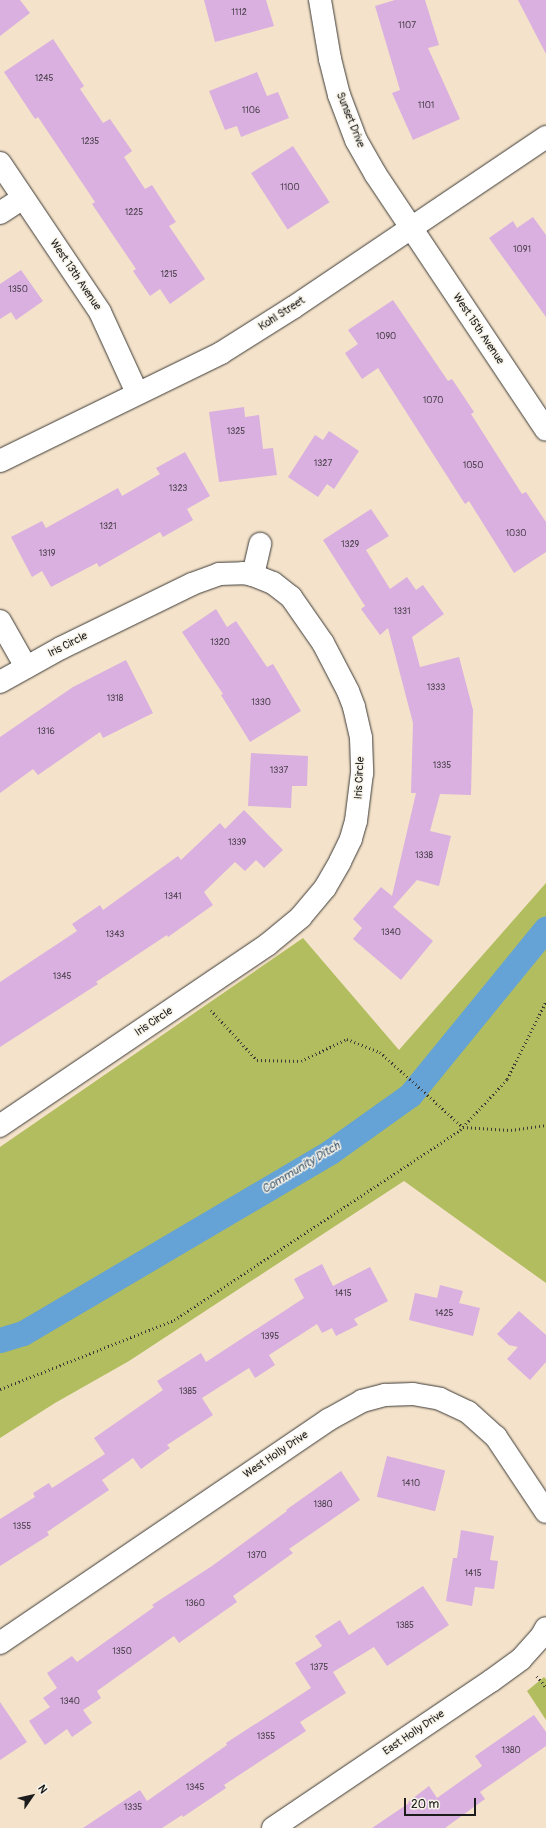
<!DOCTYPE html>
<html>
<head>
<meta charset="utf-8">
<style>
  body { margin:0 }
  #map { position:relative; width:546px; height:1828px; overflow:hidden; background:#f4e2ca; font-family:Pangolin,sans-serif }
  div>[style] { position:absolute }
  .green>* { inset:0; background:#b1bd5f }
  .canal>* { height:25px; margin:-12.5px; padding:0 12.5px; transform-origin:12.5px; border-radius:12.5px; background:#65a2d6 }
  .building>* { inset:0; background:#d9b0df; transform-origin:0 0 }
  .path>* { height:2.5px; margin-top:-1.25px; transform-origin:0; background:repeating-linear-gradient(90deg,#3c3a36 0 1px,transparent 0 4px) }
  .roads { filter:drop-shadow(0 0 1px #3c3a36) drop-shadow(0 0 1px #3c3a36) }
  .minor>* { height:22px; margin:-11px; padding:0 11px; transform-origin:11px; border-radius:11px; background:#fff }
  span { translate:-50% -50%; white-space:nowrap; text-align:center; line-height:1.15; -webkit-text-stroke:3px #f7f3e8; paint-order:stroke }
  .number-label { font-size:9px; color:#4b414d }
  .number-label span { -webkit-text-stroke-width:0 }
  .street-label { font-size:11px; color:#1c1c1c }
  .water-label { font-size:12px; color:#3d5870; font-style:italic }
  .north { position:absolute; left:12px; top:1776px; width:40px; height:40px; -webkit-text-stroke:3px #f7f3e8; paint-order:stroke; rotate:56deg; font-size:11px; font-weight:700; line-height:16px; text-align:center; color:#1c1c1c }
  .north::after { content:''; display:block; margin:auto; width:14px; height:18px; background:#1c1c1c; clip-path:polygon(50% 0,100% 100%,50% 72%,0 100%) }
  .scale { position:absolute; left:404px; top:1798px; width:72px; height:18px; box-sizing:border-box; border:2px solid #1c1c1c; border-top:0; padding-left:5px; font-size:12px; line-height:14px; white-space:nowrap; color:#1c1c1c; -webkit-text-stroke:3px #f7f3e8; paint-order:stroke }
</style>
</head>
<body>
<div id="map">
  <div class="green">
    <div style="clip-path:polygon(546px 883px,546px 1283px,404px 1181px,129px 1361px,55px 1403px,0 1438px,0 1147px,303px 938px,399px 1050px)"></div>
    <div style="clip-path:polygon(544px 1677px,546px 1679px,546px 1720px,527px 1691px)"></div>
  </div>
  <div class="canal">
    <div style="left:0;top:1340px;width:24px;rotate:-17deg"></div>
    <div style="left:23px;top:1333px;width:356px;rotate:-30.5deg"></div>
    <div style="left:330px;top:1152px;width:98px;rotate:-35.5deg"></div>
    <div style="left:410px;top:1095px;width:215px;rotate:-50.8deg"></div>
  </div>
  <div class="building">
    <div style="clip-path:polygon(0 0,20px 0,30px 13px,0 36px)"></div>
    <div style="clip-path:polygon(204px 0,266px 0,274px 26px,215px 42px)"></div>
    <div style="clip-path:polygon(395px 0,425px 0,439px 45px,428px 48px,460px 119px,413px 140px,392px 93px,400px 90px,375px 6px)"></div>
    <div style="clip-path:polygon(518px 0,546px 0,546px 54px)"></div>
    <div style="clip-path:polygon(53px 39px,84px 86px,80px 89px,103px 123px,110px 119px,132px 151px,124px 157px,145px 189px,152px 185px,176px 222px,169px 226px,205px 279px,170px 304px,160px 289px,150px 296px,133px 271px,136px 269px,92px 204px,95px 202px,38px 117px,35px 119px,4px 72px)"></div>
    <div style="clip-path:polygon(257px 72px,267px 96px,278px 92px,289px 118px,241px 137px,237px 126px,225px 130px,209px 91px)"></div>
    <div style="left:293px;top:146px;width:67px;height:50px;rotate:57deg"></div>
    <div style="clip-path:polygon(533px 217px,546px 235px,546px 317px,489px 238px,513px 221px,517px 228px)"></div>
    <div style="clip-path:polygon(21px 270px,43px 301px,16px 320px,11px 312px,0 319px,0 284px)"></div>
    <div style="clip-path:polygon(393px 300px,448px 381px,452px 379px,474px 412px,471px 414px,522px 494px,526px 492px,546px 522px,546px 552px,514px 573px,469px 501px,465px 504px,378px 368px,362px 379px,345px 353px,358px 344px,348px 330px)"></div>
    <div style="clip-path:polygon(244px 407px,245px 417px,259px 415px,263px 449px,273px 448px,277px 475px,219px 482px,209px 412px)"></div>
    <div style="clip-path:polygon(329px 431px,359px 451px,334px 489px,327px 484px,318px 497px,288px 477px,315px 435px,323px 440px)"></div>
    <div style="clip-path:polygon(185px 452px,210px 496px,187px 509px,193px 520px,163px 537px,160px 532px,99px 567px,97px 563px,51px 587px,42px 571px,32px 577px,11px 537px,42px 521px,46px 528px,118px 488px,122px 496px,160px 474px,156px 468px)"></div>
    <div style="clip-path:polygon(371px 509px,389px 536px,366px 550px,390px 589px,407px 577px,416px 590px,423px 585px,444px 614px,412px 637px,420px 667px,459px 657px,473px 710px,471px 795px,440px 794px,430px 831px,451px 836px,439px 886px,417px 880px,393px 907px,433px 941px,401px 980px,353px 939px,362px 928px,353px 919px,381px 887px,392px 896px,416px 793px,411px 793px,413px 723px,388px 628px,380px 635px,361px 609px,365px 606px,323px 540px)"></div>
    <div style="clip-path:polygon(216px 609px,227px 627px,236px 621px,267px 667px,273px 664px,301px 711px,250px 742px,221px 695px,223px 694px,182px 632px)"></div>
    <div style="clip-path:polygon(126px 660px,153px 713px,103px 738px,100px 732px,38px 775px,33px 769px,0 793px,0 737px,73px 687px)"></div>
    <div style="clip-path:polygon(251px 753px,308px 756px,307px 786px,292px 786px,291px 808px,248px 806px)"></div>
    <div style="clip-path:polygon(244px 810px,283px 850px,264px 868px,256px 860px,245px 871px,235px 862px,204px 892px,213px 905px,168px 937px,167px 935px,96px 982px,98px 984px,0 1047px,0 982px,77px 931px,72px 924px,100px 905px,103px 910px,178px 856px,181px 860px,220px 823px,225px 829px)"></div>
    <div style="clip-path:polygon(322px 1264px,333px 1286px,370px 1267px,388px 1301px,354px 1319px,358px 1325px,336px 1336px,332px 1328px,322px 1333px,317px 1324px,269px 1355px,275px 1365px,255px 1378px,249px 1368px,202px 1398px,213px 1415px,167px 1445px,170px 1448px,141px 1469px,133px 1458px,102px 1480px,109px 1490px,47px 1532px,49px 1535px,0 1566px,0 1519px,35px 1497px,33px 1493px,49px 1483px,52px 1488px,105px 1454px,94px 1438px,163px 1390px,157px 1381px,201px 1353px,206px 1362px,304px 1298px,294px 1279px)"></div>
    <div style="clip-path:polygon(440px 1285px,463px 1291px,459px 1303px,480px 1308px,473px 1336px,409px 1320px,415px 1293px,437px 1298px)"></div>
    <div style="clip-path:polygon(519px 1311px,546px 1335px,546px 1362px,530px 1380px,507px 1359px,518px 1347px,509px 1345px,497px 1334px)"></div>
    <div style="left:387px;top:1456px;width:60px;height:42px;rotate:14deg"></div>
    <div style="clip-path:polygon(341px 1471px,360px 1500px,289px 1549px,293px 1553px,233px 1596px,237px 1602px,179px 1643px,174px 1636px,97px 1691px,101px 1698px,83px 1710px,92px 1723px,72px 1737px,67px 1729px,45px 1745px,29px 1721px,50px 1707px,43px 1698px,57px 1688px,47px 1673px,72px 1656px,77px 1662px,154px 1607px,152px 1605px,212px 1566px,287px 1511px,286px 1510px)"></div>
    <div style="clip-path:polygon(461px 1530px,494px 1536px,490px 1560px,498px 1561px,494px 1589px,475px 1587px,472px 1606px,446px 1601px,453px 1558px,457px 1558px)"></div>
    <div style="clip-path:polygon(423px 1586px,449px 1625px,387px 1666px,374px 1647px,333px 1672px,346px 1693px,300px 1722px,306px 1731px,224px 1785px,226px 1788px,183px 1817px,182px 1815px,162px 1828px,83px 1828px,140px 1790px,147px 1801px,227px 1745px,226px 1743px,311px 1688px,295px 1663px,322px 1646px,315px 1636px,340px 1620px,349px 1635px)"></div>
    <div style="clip-path:polygon(0 1702px,27px 1742px,0 1760px)"></div>
    <div style="clip-path:polygon(534px 1715px,546px 1732px,546px 1746px,480px 1792px,485px 1799px,445px 1828px,372px 1828px,409px 1803px,408px 1802px,429px 1786px,437px 1798px,482px 1766px,475px 1756px)"></div>
  </div>
  <div class="path">
    <div style="left:211px;top:1010px;width:68px;rotate:47.4deg"></div>
    <div style="left:257px;top:1060px;width:44px;rotate:1.3deg"></div>
    <div style="left:301px;top:1061px;width:51px;rotate:-25.6deg"></div>
    <div style="left:347px;top:1039px;width:35px;rotate:22deg"></div>
    <div style="left:380px;top:1052px;width:112px;rotate:42.1deg"></div>
    <div style="left:463px;top:1127px;width:48px;rotate:3.6deg"></div>
    <div style="left:511px;top:1130px;width:35px;rotate:-8deg"></div>
    <div style="left:0;top:1389px;width:187px;rotate:-21.6deg"></div>
    <div style="left:174px;top:1320px;width:343px;rotate:-33.6deg"></div>
    <div style="left:460px;top:1130px;width:69px;rotate:-47.3deg"></div>
    <div style="left:507px;top:1079px;width:87px;rotate:-63.4deg"></div>
    <div style="left:537px;top:1676px;width:14px;rotate:51deg"></div>
  </div>
  <div class="roads">
    <div class="minor">
      <div style="left:320px;top:0;width:60px;rotate:80.4deg"></div>
      <div style="left:330px;top:59px;width:37px;rotate:76deg"></div>
      <div style="left:339px;top:95px;width:48px;rotate:69.3deg"></div>
      <div style="left:356px;top:140px;width:40px;rotate:60.3deg"></div>
      <div style="left:376px;top:175px;width:306px;rotate:56.3deg"></div>
      <div style="left:0;top:163px;width:179px;rotate:56.1deg"></div>
      <div style="left:100px;top:312px;width:89px;rotate:65.4deg"></div>
      <div style="left:0;top:213px;width:27px;rotate:-33deg"></div>
      <div style="left:0;top:461px;width:246px;rotate:-26deg"></div>
      <div style="left:221px;top:353px;width:86px;rotate:-32.2deg"></div>
      <div style="left:294px;top:307px;width:304px;rotate:-34deg"></div>
      <div style="left:253px;top:575px;width:32px;rotate:-77deg"></div>
      <div style="left:0;top:621px;width:53px;rotate:60.5deg"></div>
      <div style="left:0;top:682px;width:70px;rotate:-29.1deg"></div>
      <div style="left:61px;top:648px;width:146px;rotate:-26deg"></div>
      <div style="left:192px;top:584px;width:29px;rotate:-20deg"></div>
      <div style="left:219px;top:574px;width:24px;rotate:-2deg"></div>
      <div style="left:243px;top:573px;width:10px;rotate:11deg"></div>
      <div style="left:253px;top:575px;width:22px;rotate:22deg"></div>
      <div style="left:273px;top:583px;width:23px;rotate:38deg"></div>
      <div style="left:291px;top:597px;width:56px;rotate:55.2deg"></div>
      <div style="left:323px;top:643px;width:54px;rotate:62.5deg"></div>
      <div style="left:348px;top:691px;width:17px;rotate:69deg"></div>
      <div style="left:354px;top:707px;width:32px;rotate:77deg"></div>
      <div style="left:361px;top:738px;width:35px;rotate:88deg"></div>
      <div style="left:362px;top:773px;width:48px;rotate:97.1deg"></div>
      <div style="left:356px;top:821px;width:19px;rotate:106deg"></div>
      <div style="left:351px;top:839px;width:25px;rotate:116deg"></div>
      <div style="left:340px;top:862px;width:30px;rotate:120deg"></div>
      <div style="left:325px;top:888px;width:38px;rotate:130deg"></div>
      <div style="left:301px;top:917px;width:44px;rotate:140.5deg"></div>
      <div style="left:267px;top:945px;width:323px;rotate:145.9deg"></div>
      <div style="left:0;top:1643px;width:397px;rotate:-34.2deg"></div>
      <div style="left:328px;top:1420px;width:39px;rotate:-29deg"></div>
      <div style="left:362px;top:1401px;width:24px;rotate:-15deg"></div>
      <div style="left:385px;top:1395px;width:28px;rotate:-2deg"></div>
      <div style="left:413px;top:1394px;width:27px;rotate:10deg"></div>
      <div style="left:440px;top:1399px;width:31px;rotate:25deg"></div>
      <div style="left:468px;top:1412px;width:38px;rotate:42deg"></div>
      <div style="left:496px;top:1437px;width:90px;rotate:56.3deg"></div>
      <div style="left:273px;top:1828px;width:263px;rotate:-34deg"></div>
      <div style="left:491px;top:1681px;width:37px;rotate:-36deg"></div>
      <div style="left:521px;top:1659px;width:30px;rotate:-48deg"></div>
      <div style="left:541px;top:1637px;width:10px;rotate:-61deg"></div>
    </div>
  </div>
  <div class="number-label">
    <span style="left:239px;top:13px">1112</span>
    <span style="left:407px;top:26px">1107</span>
    <span style="left:44px;top:79px">1245</span>
    <span style="left:426px;top:106px">1101</span>
    <span style="left:251px;top:111px">1106</span>
    <span style="left:90px;top:142px">1235</span>
    <span style="left:290px;top:188px">1100</span>
    <span style="left:134px;top:213px">1225</span>
    <span style="left:522px;top:250px">1091</span>
    <span style="left:169px;top:275px">1215</span>
    <span style="left:18px;top:290px">1350</span>
    <span style="left:386px;top:337px">1090</span>
    <span style="left:433px;top:401px">1070</span>
    <span style="left:236px;top:432px">1325</span>
    <span style="left:323px;top:464px">1327</span>
    <span style="left:473px;top:466px">1050</span>
    <span style="left:178px;top:489px">1323</span>
    <span style="left:108px;top:527px">1321</span>
    <span style="left:516px;top:534px">1030</span>
    <span style="left:350px;top:545px">1329</span>
    <span style="left:47px;top:554px">1319</span>
    <span style="left:402px;top:612px">1331</span>
    <span style="left:220px;top:643px">1320</span>
    <span style="left:436px;top:688px">1333</span>
    <span style="left:115px;top:699px">1318</span>
    <span style="left:261px;top:703px">1330</span>
    <span style="left:46px;top:732px">1316</span>
    <span style="left:442px;top:766px">1335</span>
    <span style="left:279px;top:771px">1337</span>
    <span style="left:237px;top:843px">1339</span>
    <span style="left:424px;top:856px">1338</span>
    <span style="left:173px;top:897px">1341</span>
    <span style="left:391px;top:933px">1340</span>
    <span style="left:115px;top:935px">1343</span>
    <span style="left:62px;top:977px">1345</span>
    <span style="left:343px;top:1294px">1415</span>
    <span style="left:444px;top:1314px">1425</span>
    <span style="left:270px;top:1337px">1395</span>
    <span style="left:188px;top:1392px">1385</span>
    <span style="left:411px;top:1484px">1410</span>
    <span style="left:323px;top:1505px">1380</span>
    <span style="left:22px;top:1527px">1355</span>
    <span style="left:257px;top:1556px">1370</span>
    <span style="left:473px;top:1574px">1415</span>
    <span style="left:195px;top:1604px">1360</span>
    <span style="left:405px;top:1626px">1385</span>
    <span style="left:122px;top:1652px">1350</span>
    <span style="left:319px;top:1668px">1375</span>
    <span style="left:70px;top:1702px">1340</span>
    <span style="left:266px;top:1737px">1355</span>
    <span style="left:511px;top:1751px">1380</span>
    <span style="left:195px;top:1788px">1345</span>
    <span style="left:133px;top:1808px">1335</span>
  </div>
  <div class="street-label">
    <span style="left:350px;top:120px;rotate:68deg">Sunset Drive</span>
    <span style="left:75px;top:275px;rotate:56deg">West 13th Avenue</span>
    <span style="left:282px;top:314px;rotate:-33deg">Kohl Street</span>
    <span style="left:478px;top:329px;rotate:56deg">West 15th Avenue</span>
    <span style="left:68px;top:645px;rotate:-27deg">Iris Circle</span>
    <span style="left:360px;top:778px;rotate:-87deg">Iris Circle</span>
    <span style="left:154px;top:1022px;rotate:-34deg">Iris Circle</span>
    <span style="left:276px;top:1455px;rotate:-34deg">West Holly Drive</span>
    <span style="left:414px;top:1733px;rotate:-34deg">East Holly Drive</span>
  </div>
  <div class="water-label">
    <span style="left:301px;top:1168px;rotate:-31deg">Community Ditch</span>
  </div>
  <div class="north">N</div>
  <div class="scale">20 m</div>
</div>
</body>
</html>
